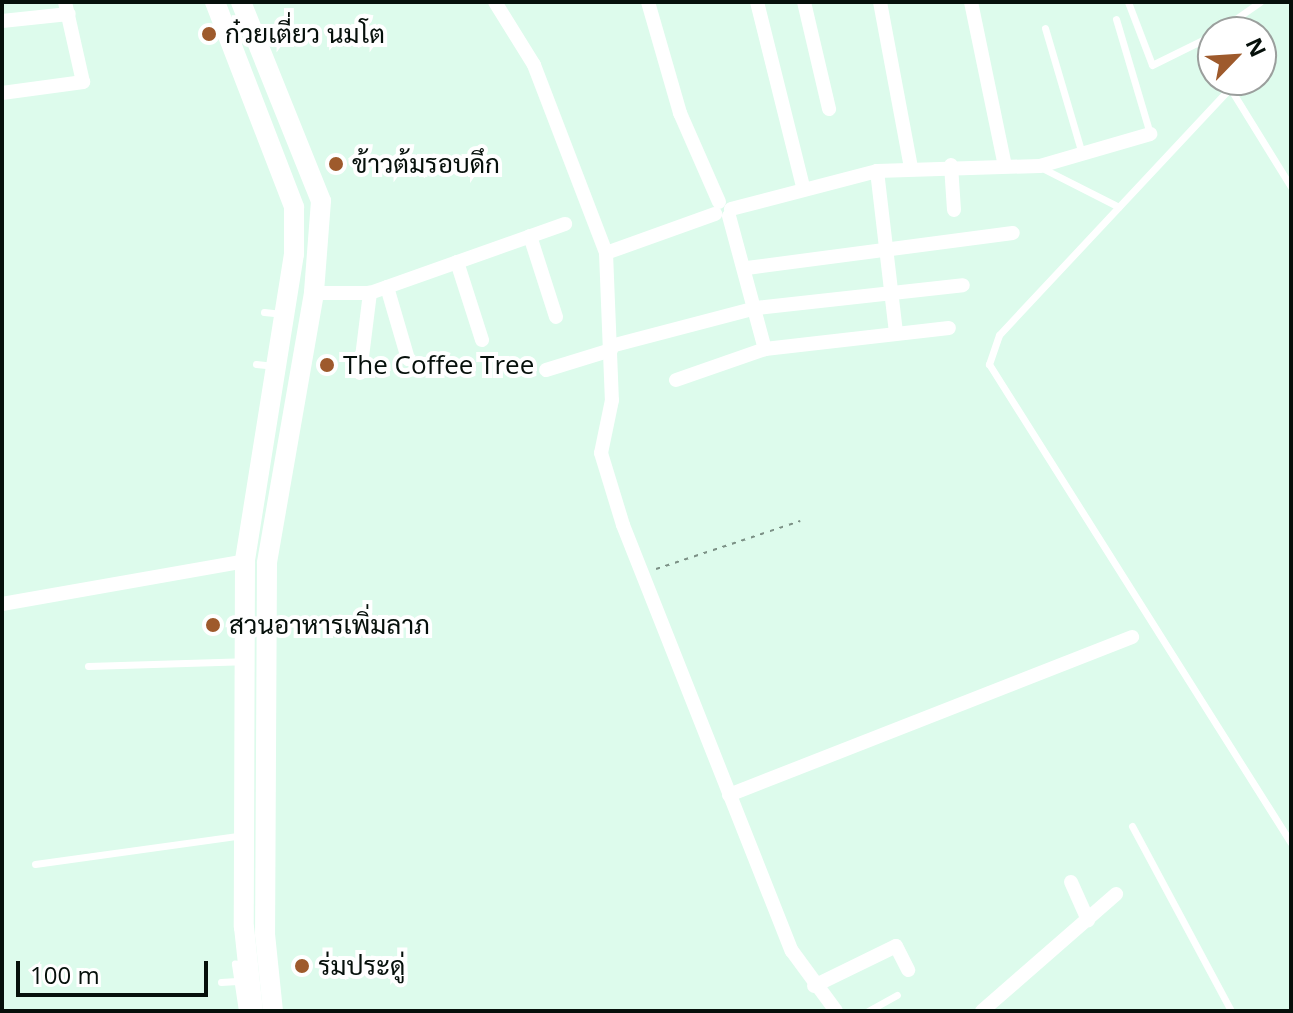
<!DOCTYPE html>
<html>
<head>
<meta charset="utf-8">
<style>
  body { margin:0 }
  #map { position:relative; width:1293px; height:1013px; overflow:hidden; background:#ddfbec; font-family:"Open Sans",Sarabun,sans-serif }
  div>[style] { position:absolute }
  .path>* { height:2px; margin-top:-1px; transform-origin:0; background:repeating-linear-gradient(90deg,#7c9186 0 4px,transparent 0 10px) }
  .lane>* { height:7px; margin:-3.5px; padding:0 3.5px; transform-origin:3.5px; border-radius:3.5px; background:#fff }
  .street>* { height:14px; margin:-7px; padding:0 7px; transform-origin:7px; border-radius:7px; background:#fff }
  .secondary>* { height:20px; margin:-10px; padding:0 10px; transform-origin:10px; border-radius:10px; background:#fff }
  .dots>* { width:22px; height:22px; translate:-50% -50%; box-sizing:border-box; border:4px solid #fff; border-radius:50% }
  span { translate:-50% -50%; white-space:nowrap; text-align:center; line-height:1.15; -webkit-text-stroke:8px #fff; paint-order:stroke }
  .poi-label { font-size:26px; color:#06100b }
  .left { translate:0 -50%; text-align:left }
  .frame { position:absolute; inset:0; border:4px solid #06100b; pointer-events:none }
  .north { position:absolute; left:1197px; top:16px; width:80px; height:80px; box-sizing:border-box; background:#fff; border:2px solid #9b9f9d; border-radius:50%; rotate:65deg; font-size:22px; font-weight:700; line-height:32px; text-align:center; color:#06100b }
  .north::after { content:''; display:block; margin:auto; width:28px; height:36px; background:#9e5a2c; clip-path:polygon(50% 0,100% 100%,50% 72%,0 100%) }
  .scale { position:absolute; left:16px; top:961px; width:192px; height:36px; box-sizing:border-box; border:4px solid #06100b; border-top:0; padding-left:10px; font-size:24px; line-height:28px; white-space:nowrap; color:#06100b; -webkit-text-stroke:6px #fff; paint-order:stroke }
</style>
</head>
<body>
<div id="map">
  <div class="path">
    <div style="left:656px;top:569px;width:152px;rotate:-18.4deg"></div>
  </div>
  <div class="lane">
    <div style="left:1128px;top:2px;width:67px;rotate:69.1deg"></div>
    <div style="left:1152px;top:65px;width:68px;rotate:-26.2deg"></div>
    <div style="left:1116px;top:19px;width:120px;rotate:73.5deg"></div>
    <div style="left:1045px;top:28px;width:131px;rotate:73.6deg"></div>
    <div style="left:1217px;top:32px;width:52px;rotate:-34.9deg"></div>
    <div style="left:1202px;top:43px;width:21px;rotate:59deg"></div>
    <div style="left:1225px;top:80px;width:126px;rotate:58.3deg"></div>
    <div style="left:1230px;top:88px;width:338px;rotate:133.1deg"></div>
    <div style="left:999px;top:335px;width:31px;rotate:109deg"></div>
    <div style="left:989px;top:364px;width:566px;rotate:57.77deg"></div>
    <div style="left:1042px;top:168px;width:86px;rotate:26.9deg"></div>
    <div style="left:264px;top:312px;width:18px;rotate:6deg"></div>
    <div style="left:256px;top:364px;width:18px;rotate:6deg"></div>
    <div style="left:88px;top:666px;width:155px;rotate:-1.8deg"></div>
    <div style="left:1132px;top:826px;width:210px;rotate:61.8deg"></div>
    <div style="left:35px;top:864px;width:210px;rotate:-7.9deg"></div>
    <div style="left:221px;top:982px;width:16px;rotate:-4deg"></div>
    <div style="left:242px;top:1011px;width:48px;rotate:-98.5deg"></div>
    <div style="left:235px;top:964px;width:10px;rotate:-6deg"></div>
    <div style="left:868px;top:1011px;width:33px;rotate:-29deg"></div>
  </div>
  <div class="street">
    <div style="left:495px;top:2px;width:74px;rotate:58.2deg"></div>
    <div style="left:534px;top:65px;width:201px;rotate:69deg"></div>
    <div style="left:606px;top:253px;width:147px;rotate:87.7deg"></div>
    <div style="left:612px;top:400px;width:54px;rotate:101.7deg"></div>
    <div style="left:601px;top:453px;width:75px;rotate:73deg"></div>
    <div style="left:623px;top:525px;width:458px;rotate:68.4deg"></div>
    <div style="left:792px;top:951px;width:74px;rotate:53.7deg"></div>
    <div style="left:648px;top:2px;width:116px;rotate:73.9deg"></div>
    <div style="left:680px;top:113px;width:97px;rotate:66.3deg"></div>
    <div style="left:757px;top:2px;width:191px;rotate:76deg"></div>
    <div style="left:804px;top:2px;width:110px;rotate:76.8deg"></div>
    <div style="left:880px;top:2px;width:168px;rotate:79.4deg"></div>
    <div style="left:971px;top:2px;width:167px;rotate:78.3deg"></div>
    <div style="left:2px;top:21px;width:67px;rotate:-6deg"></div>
    <div style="left:2px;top:93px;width:82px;rotate:-7.7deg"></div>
    <div style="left:83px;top:82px;width:82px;rotate:-102.7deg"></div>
    <div style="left:951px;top:165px;width:45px;rotate:86.2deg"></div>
    <div style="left:877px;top:171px;width:163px;rotate:83.3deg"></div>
    <div style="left:731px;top:209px;width:151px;rotate:-14.6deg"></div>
    <div style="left:877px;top:171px;width:163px;rotate:-1.8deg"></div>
    <div style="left:1040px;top:166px;width:115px;rotate:-16.2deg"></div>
    <div style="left:729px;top:216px;width:138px;rotate:74.9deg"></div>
    <div style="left:530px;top:236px;width:85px;rotate:72.2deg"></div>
    <div style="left:606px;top:253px;width:116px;rotate:-19.7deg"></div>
    <div style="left:457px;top:262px;width:82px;rotate:72.2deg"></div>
    <div style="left:747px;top:268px;width:268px;rotate:-7.5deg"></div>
    <div style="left:387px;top:287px;width:75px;rotate:73.7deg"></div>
    <div style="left:314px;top:293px;width:56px"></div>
    <div style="left:370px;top:293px;width:207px;rotate:-19.5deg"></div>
    <div style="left:611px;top:346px;width:150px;rotate:-14.7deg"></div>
    <div style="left:756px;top:308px;width:208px;rotate:-6.3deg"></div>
    <div style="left:546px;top:370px;width:68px;rotate:-17.1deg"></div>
    <div style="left:360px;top:373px;width:81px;rotate:-82.9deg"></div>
    <div style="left:676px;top:380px;width:94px;rotate:-19.2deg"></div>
    <div style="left:765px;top:349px;width:185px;rotate:-6.5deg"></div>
    <div style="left:2px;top:604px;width:247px;rotate:-10deg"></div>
    <div style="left:729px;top:795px;width:433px;rotate:-21.4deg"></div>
    <div style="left:1071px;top:882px;width:42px;rotate:65.9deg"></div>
    <div style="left:814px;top:986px;width:91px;rotate:-26deg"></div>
    <div style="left:896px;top:946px;width:27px;rotate:63deg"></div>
    <div style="left:982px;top:1011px;width:178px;rotate:-41.1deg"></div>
  </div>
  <div class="secondary">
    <div style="left:215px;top:2px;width:220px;rotate:68.9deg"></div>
    <div style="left:294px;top:207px;width:47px;rotate:90deg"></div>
    <div style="left:294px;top:254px;width:311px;rotate:99.1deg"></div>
    <div style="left:245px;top:561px;width:366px;rotate:90.2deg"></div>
    <div style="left:244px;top:927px;width:84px;rotate:83.9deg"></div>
    <div style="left:241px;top:2px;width:214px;rotate:68.1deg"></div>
    <div style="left:321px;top:201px;width:92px;rotate:94.4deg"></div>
    <div style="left:314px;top:293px;width:274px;rotate:99.9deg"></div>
    <div style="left:267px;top:563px;width:371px;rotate:90.3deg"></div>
    <div style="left:265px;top:934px;width:77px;rotate:84.1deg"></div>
  </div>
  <div class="dots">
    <div style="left:209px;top:34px;background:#9e5a2c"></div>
    <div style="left:336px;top:164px;background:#9e5a2c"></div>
    <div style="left:327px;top:365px;background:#9e5a2c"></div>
    <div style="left:213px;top:625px;background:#9e5a2c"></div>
    <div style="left:302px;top:966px;background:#9e5a2c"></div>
  </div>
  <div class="poi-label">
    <span class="left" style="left:225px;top:34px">ก๋วยเตี่ยว นมโต</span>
    <span class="left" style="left:352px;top:164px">ข้าวต้มรอบดึก</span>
    <span class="left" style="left:343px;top:365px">The Coffee Tree</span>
    <span class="left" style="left:229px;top:625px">สวนอาหารเพิ่มลาภ</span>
    <span class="left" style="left:318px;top:966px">ร่มประดู่</span>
  </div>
  <div class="frame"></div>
  <div class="north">N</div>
  <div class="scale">100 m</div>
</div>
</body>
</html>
